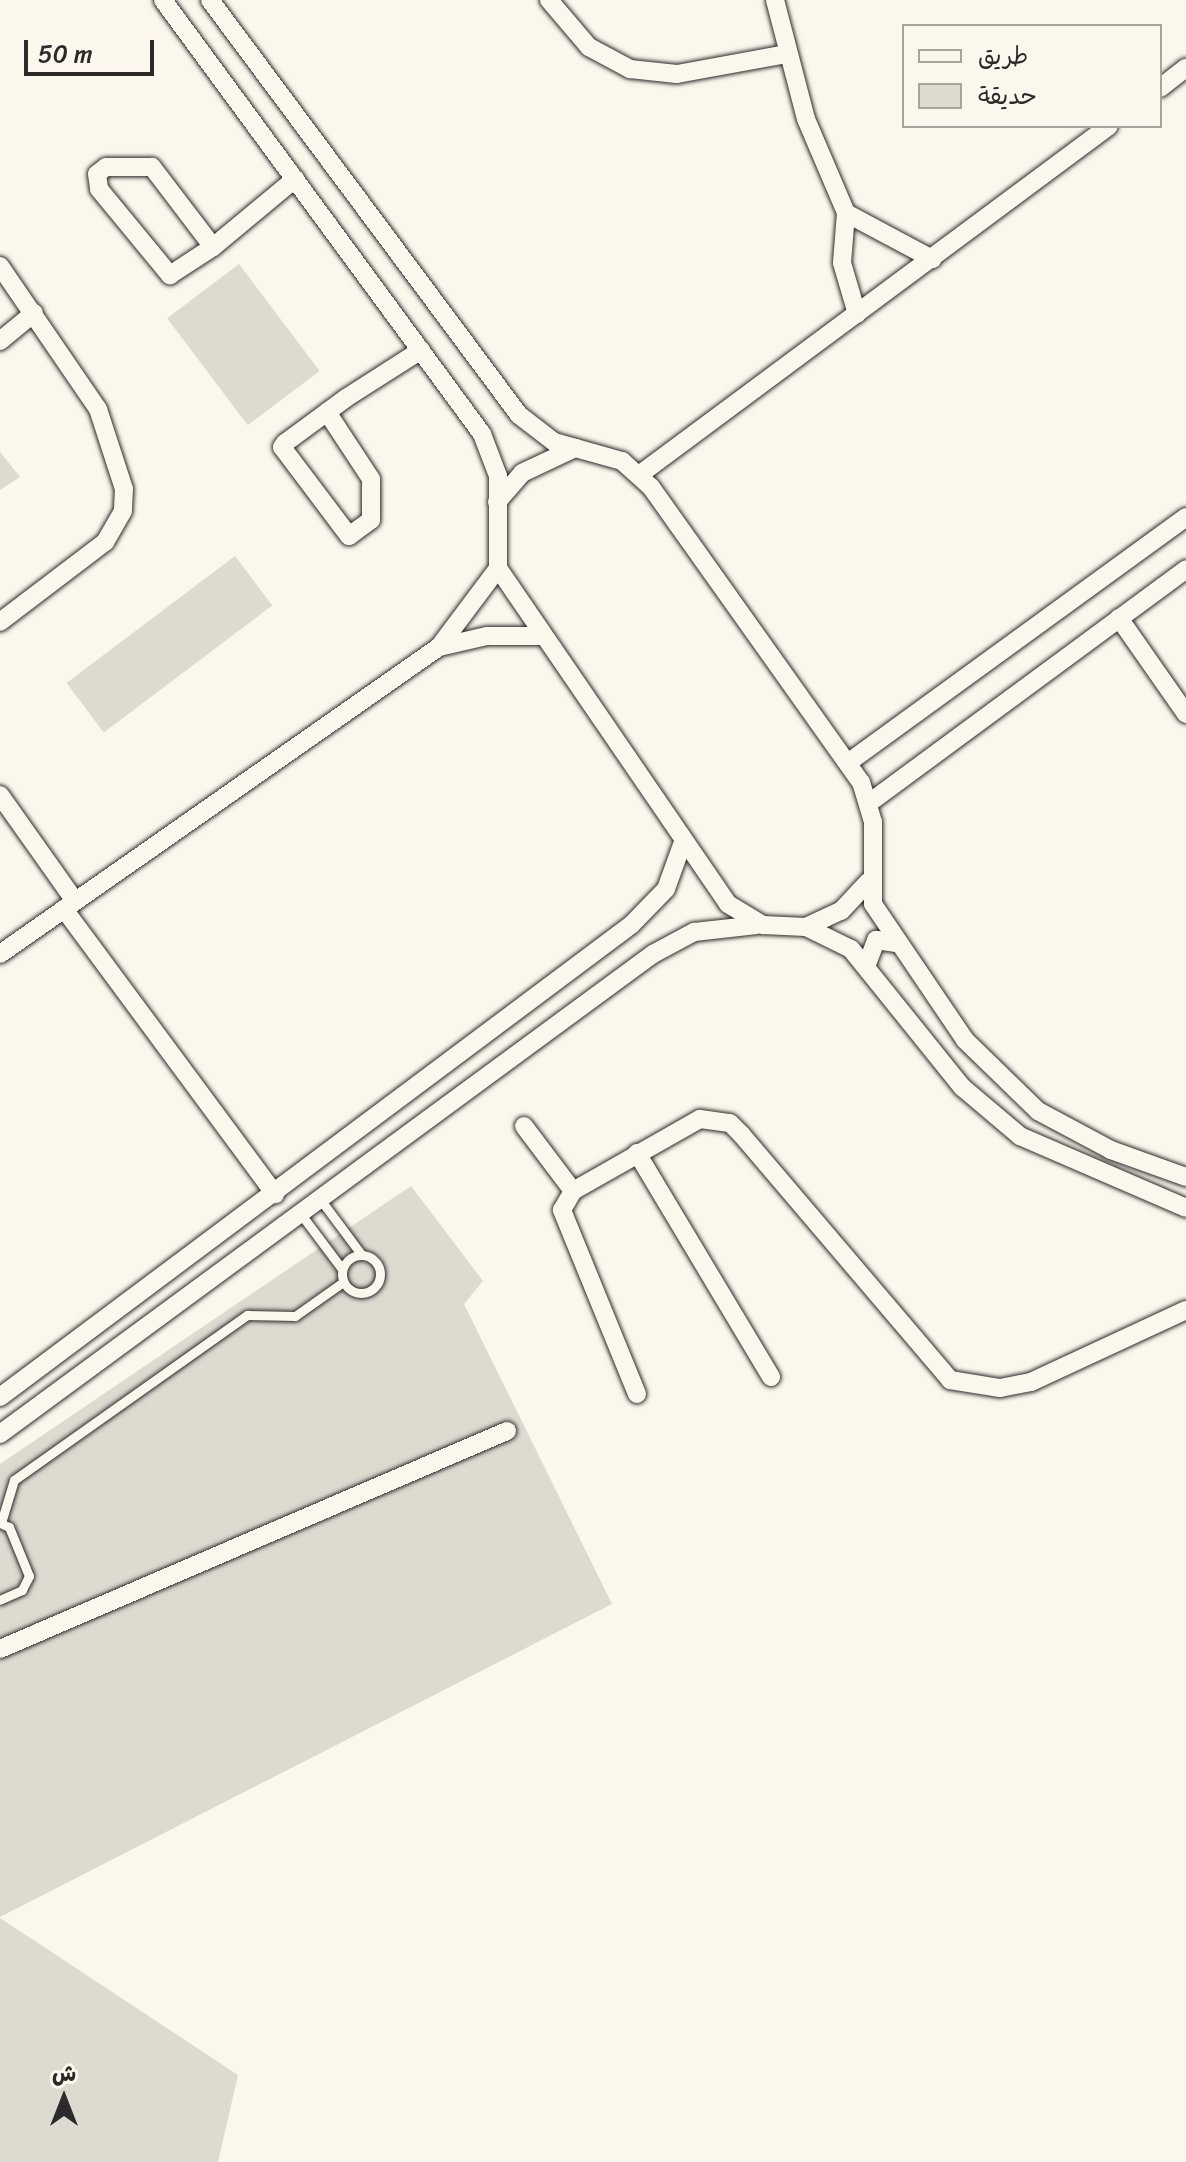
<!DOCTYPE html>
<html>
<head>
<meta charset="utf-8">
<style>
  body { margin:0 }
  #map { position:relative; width:1186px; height:2162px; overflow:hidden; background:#fbf7ec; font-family:Sriracha,"Playpen Sans Arabic",sans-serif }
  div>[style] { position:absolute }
  .green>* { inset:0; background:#dddad0; transform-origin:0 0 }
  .roads { filter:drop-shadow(0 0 2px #2b2b2b) drop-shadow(0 0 2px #2b2b2b) }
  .lane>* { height:9px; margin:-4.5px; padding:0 4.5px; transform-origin:4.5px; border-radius:4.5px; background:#fbf7ec }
  .lane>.ring { margin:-4.5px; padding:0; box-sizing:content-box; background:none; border:9px solid #fbf7ec; border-radius:50% }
  .street>* { height:18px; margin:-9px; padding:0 9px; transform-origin:9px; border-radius:9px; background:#fbf7ec }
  span { translate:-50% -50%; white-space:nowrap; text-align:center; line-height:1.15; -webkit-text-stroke:7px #fbf7ec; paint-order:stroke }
  .legend { position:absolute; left:902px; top:24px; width:260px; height:104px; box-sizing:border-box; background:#fbf7ec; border:2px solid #a8a59f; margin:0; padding:10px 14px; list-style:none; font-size:24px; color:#2b2b2b }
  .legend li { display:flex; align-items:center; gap:16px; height:40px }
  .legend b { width:40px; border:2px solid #a8a59f }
  .north { position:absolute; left:24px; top:2058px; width:80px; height:80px; -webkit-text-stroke:6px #fbf7ec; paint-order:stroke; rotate:0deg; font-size:22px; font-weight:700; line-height:32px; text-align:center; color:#2b2b2b }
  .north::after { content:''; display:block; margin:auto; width:28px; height:36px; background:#2b2b2b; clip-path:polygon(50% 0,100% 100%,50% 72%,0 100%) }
  .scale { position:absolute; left:24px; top:40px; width:130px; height:36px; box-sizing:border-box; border:4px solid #2b2b2b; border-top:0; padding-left:10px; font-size:24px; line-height:28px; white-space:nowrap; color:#2b2b2b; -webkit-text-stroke:6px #fbf7ec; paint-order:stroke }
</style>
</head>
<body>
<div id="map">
  <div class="green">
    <div style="left:239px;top:264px;width:134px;height:90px;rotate:53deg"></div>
    <div style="clip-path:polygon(0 452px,20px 477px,0 490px)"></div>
    <div style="left:235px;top:556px;width:62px;height:211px;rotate:53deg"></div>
    <div style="clip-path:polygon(411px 1186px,483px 1281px,464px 1304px,612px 1604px,0 1917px,0 1464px)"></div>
    <div style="clip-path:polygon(0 1918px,238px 2075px,218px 2162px,0 2162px)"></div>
  </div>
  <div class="roads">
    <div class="lane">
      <div style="left:320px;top:1199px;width:69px;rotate:53.3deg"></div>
      <div style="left:300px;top:1213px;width:70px;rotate:53.1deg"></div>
      <div class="ring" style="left:342px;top:1255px;width:29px;height:29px"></div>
      <div style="left:0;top:1523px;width:10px;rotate:24deg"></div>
      <div style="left:9px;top:1527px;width:53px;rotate:67.8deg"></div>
      <div style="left:29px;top:1576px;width:16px;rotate:117deg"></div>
      <div style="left:22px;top:1590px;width:24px;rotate:156deg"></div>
      <div style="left:1px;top:1523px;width:45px;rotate:-73.2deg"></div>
      <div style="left:14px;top:1480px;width:286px;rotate:-35.3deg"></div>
      <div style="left:247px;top:1315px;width:48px;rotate:1.2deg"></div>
      <div style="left:295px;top:1316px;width:59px;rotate:-35.3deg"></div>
    </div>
    <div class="street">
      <div style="left:163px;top:0;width:539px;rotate:53.68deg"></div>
      <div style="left:482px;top:434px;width:45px;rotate:69.1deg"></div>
      <div style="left:498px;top:476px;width:92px;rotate:90deg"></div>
      <div style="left:498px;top:568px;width:407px;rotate:55.6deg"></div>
      <div style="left:728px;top:904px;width:41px;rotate:31deg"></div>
      <div style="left:763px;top:925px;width:43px;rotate:2.7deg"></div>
      <div style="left:806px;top:927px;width:50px;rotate:26.1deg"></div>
      <div style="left:851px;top:949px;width:177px;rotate:51.2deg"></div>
      <div style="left:962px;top:1087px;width:76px;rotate:40.2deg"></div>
      <div style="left:1020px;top:1136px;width:181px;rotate:23.4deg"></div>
      <div style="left:210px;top:0;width:517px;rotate:53.33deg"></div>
      <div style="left:519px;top:415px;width:44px;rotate:37.6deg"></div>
      <div style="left:554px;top:442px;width:71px;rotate:15.6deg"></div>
      <div style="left:622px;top:461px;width:39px;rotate:42deg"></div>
      <div style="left:651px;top:487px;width:362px;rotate:54.6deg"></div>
      <div style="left:861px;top:782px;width:42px;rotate:73.3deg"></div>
      <div style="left:873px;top:822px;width:82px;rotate:90deg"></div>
      <div style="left:873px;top:904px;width:164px;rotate:55.9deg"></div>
      <div style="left:965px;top:1040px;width:102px;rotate:44.2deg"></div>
      <div style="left:1038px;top:1111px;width:83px;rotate:28.1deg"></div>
      <div style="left:1111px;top:1150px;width:80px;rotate:19.8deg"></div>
      <div style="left:549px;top:0;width:62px;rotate:49.6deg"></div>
      <div style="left:589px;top:47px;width:47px;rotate:28.2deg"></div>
      <div style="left:630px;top:69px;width:47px;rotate:6.1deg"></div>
      <div style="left:677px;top:74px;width:112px;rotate:-10.3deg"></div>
      <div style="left:775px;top:0;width:123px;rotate:75.4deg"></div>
      <div style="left:806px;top:119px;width:102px;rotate:66.9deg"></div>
      <div style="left:846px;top:213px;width:98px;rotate:28.1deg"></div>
      <div style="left:1160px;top:88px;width:33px;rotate:-38deg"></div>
      <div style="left:846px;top:213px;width:50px;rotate:94.6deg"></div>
      <div style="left:842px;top:263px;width:53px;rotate:73.6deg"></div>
      <div style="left:213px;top:247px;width:101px;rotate:-127.3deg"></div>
      <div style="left:152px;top:167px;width:46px;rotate:180deg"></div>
      <div style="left:106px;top:167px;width:11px;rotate:142deg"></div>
      <div style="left:97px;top:174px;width:15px;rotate:82deg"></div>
      <div style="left:99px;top:189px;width:112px;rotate:50.5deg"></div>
      <div style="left:170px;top:275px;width:51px;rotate:-33.1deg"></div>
      <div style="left:213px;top:247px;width:107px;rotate:-39.7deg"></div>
      <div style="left:0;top:266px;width:173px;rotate:55.6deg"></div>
      <div style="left:98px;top:409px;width:84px;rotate:72deg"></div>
      <div style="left:124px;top:489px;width:22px;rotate:93deg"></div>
      <div style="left:123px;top:511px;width:36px;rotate:120deg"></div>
      <div style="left:105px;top:542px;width:132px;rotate:142.7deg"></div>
      <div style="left:0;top:341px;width:44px;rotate:-39.5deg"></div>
      <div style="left:327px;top:412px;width:80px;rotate:56.7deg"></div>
      <div style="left:371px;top:479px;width:41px;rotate:90deg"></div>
      <div style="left:371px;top:520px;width:27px;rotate:144deg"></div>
      <div style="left:349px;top:536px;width:111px;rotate:-127deg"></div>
      <div style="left:282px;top:447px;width:5px;rotate:-53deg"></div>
      <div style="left:285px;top:443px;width:76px;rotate:-36.4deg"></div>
      <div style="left:346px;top:398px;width:89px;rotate:-32.6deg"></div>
      <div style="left:639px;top:475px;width:585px;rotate:-36.6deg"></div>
      <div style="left:497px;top:502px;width:38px;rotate:-49deg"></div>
      <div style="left:522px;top:473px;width:59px;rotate:-25.3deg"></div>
      <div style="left:1119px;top:618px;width:117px;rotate:55.1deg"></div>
      <div style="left:439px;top:647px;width:49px;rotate:-12.9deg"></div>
      <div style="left:487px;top:636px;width:56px"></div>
      <div style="left:849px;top:762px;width:417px;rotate:-36deg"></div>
      <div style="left:0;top:795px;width:130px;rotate:54.7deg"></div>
      <div style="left:869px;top:803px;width:394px;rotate:-36.4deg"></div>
      <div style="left:64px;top:909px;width:355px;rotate:53.5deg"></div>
      <div style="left:806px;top:927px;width:38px;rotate:-25deg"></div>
      <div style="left:841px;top:911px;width:40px;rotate:-47deg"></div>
      <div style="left:0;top:954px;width:536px;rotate:-34.97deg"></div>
      <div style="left:439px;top:647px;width:99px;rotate:-53.2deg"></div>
      <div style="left:867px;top:964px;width:26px;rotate:-69deg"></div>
      <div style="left:876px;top:940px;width:19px;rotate:9deg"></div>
      <div style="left:524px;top:1126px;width:81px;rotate:53deg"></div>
      <div style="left:637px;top:1153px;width:261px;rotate:59.1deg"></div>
      <div style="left:637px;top:1394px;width:199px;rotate:-112.2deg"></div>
      <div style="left:562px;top:1210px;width:22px;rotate:-60deg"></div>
      <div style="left:573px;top:1191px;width:146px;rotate:-29.6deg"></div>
      <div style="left:700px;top:1119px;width:30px;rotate:8deg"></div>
      <div style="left:730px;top:1123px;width:16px;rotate:45deg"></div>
      <div style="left:741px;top:1134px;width:323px;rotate:49.6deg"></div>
      <div style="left:950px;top:1380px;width:51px;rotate:9.1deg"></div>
      <div style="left:1000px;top:1388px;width:32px;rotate:-11deg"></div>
      <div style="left:1031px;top:1382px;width:171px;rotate:-24.9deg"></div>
      <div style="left:0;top:1397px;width:788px;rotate:-36.8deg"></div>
      <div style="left:631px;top:925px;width:50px;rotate:-45.8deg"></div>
      <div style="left:666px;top:889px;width:50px;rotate:-70.1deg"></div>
      <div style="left:0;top:1434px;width:810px;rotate:-36.32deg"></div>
      <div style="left:653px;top:954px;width:47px;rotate:-28.2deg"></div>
      <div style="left:694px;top:932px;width:63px;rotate:-6.3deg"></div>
      <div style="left:0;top:1649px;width:552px;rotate:-23.27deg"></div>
    </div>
  </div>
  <ul class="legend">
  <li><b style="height:10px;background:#fbf7ec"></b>طريق</li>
  <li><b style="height:22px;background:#dddad0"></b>حديقة</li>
  </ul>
  <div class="north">ش</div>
  <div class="scale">50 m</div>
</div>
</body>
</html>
